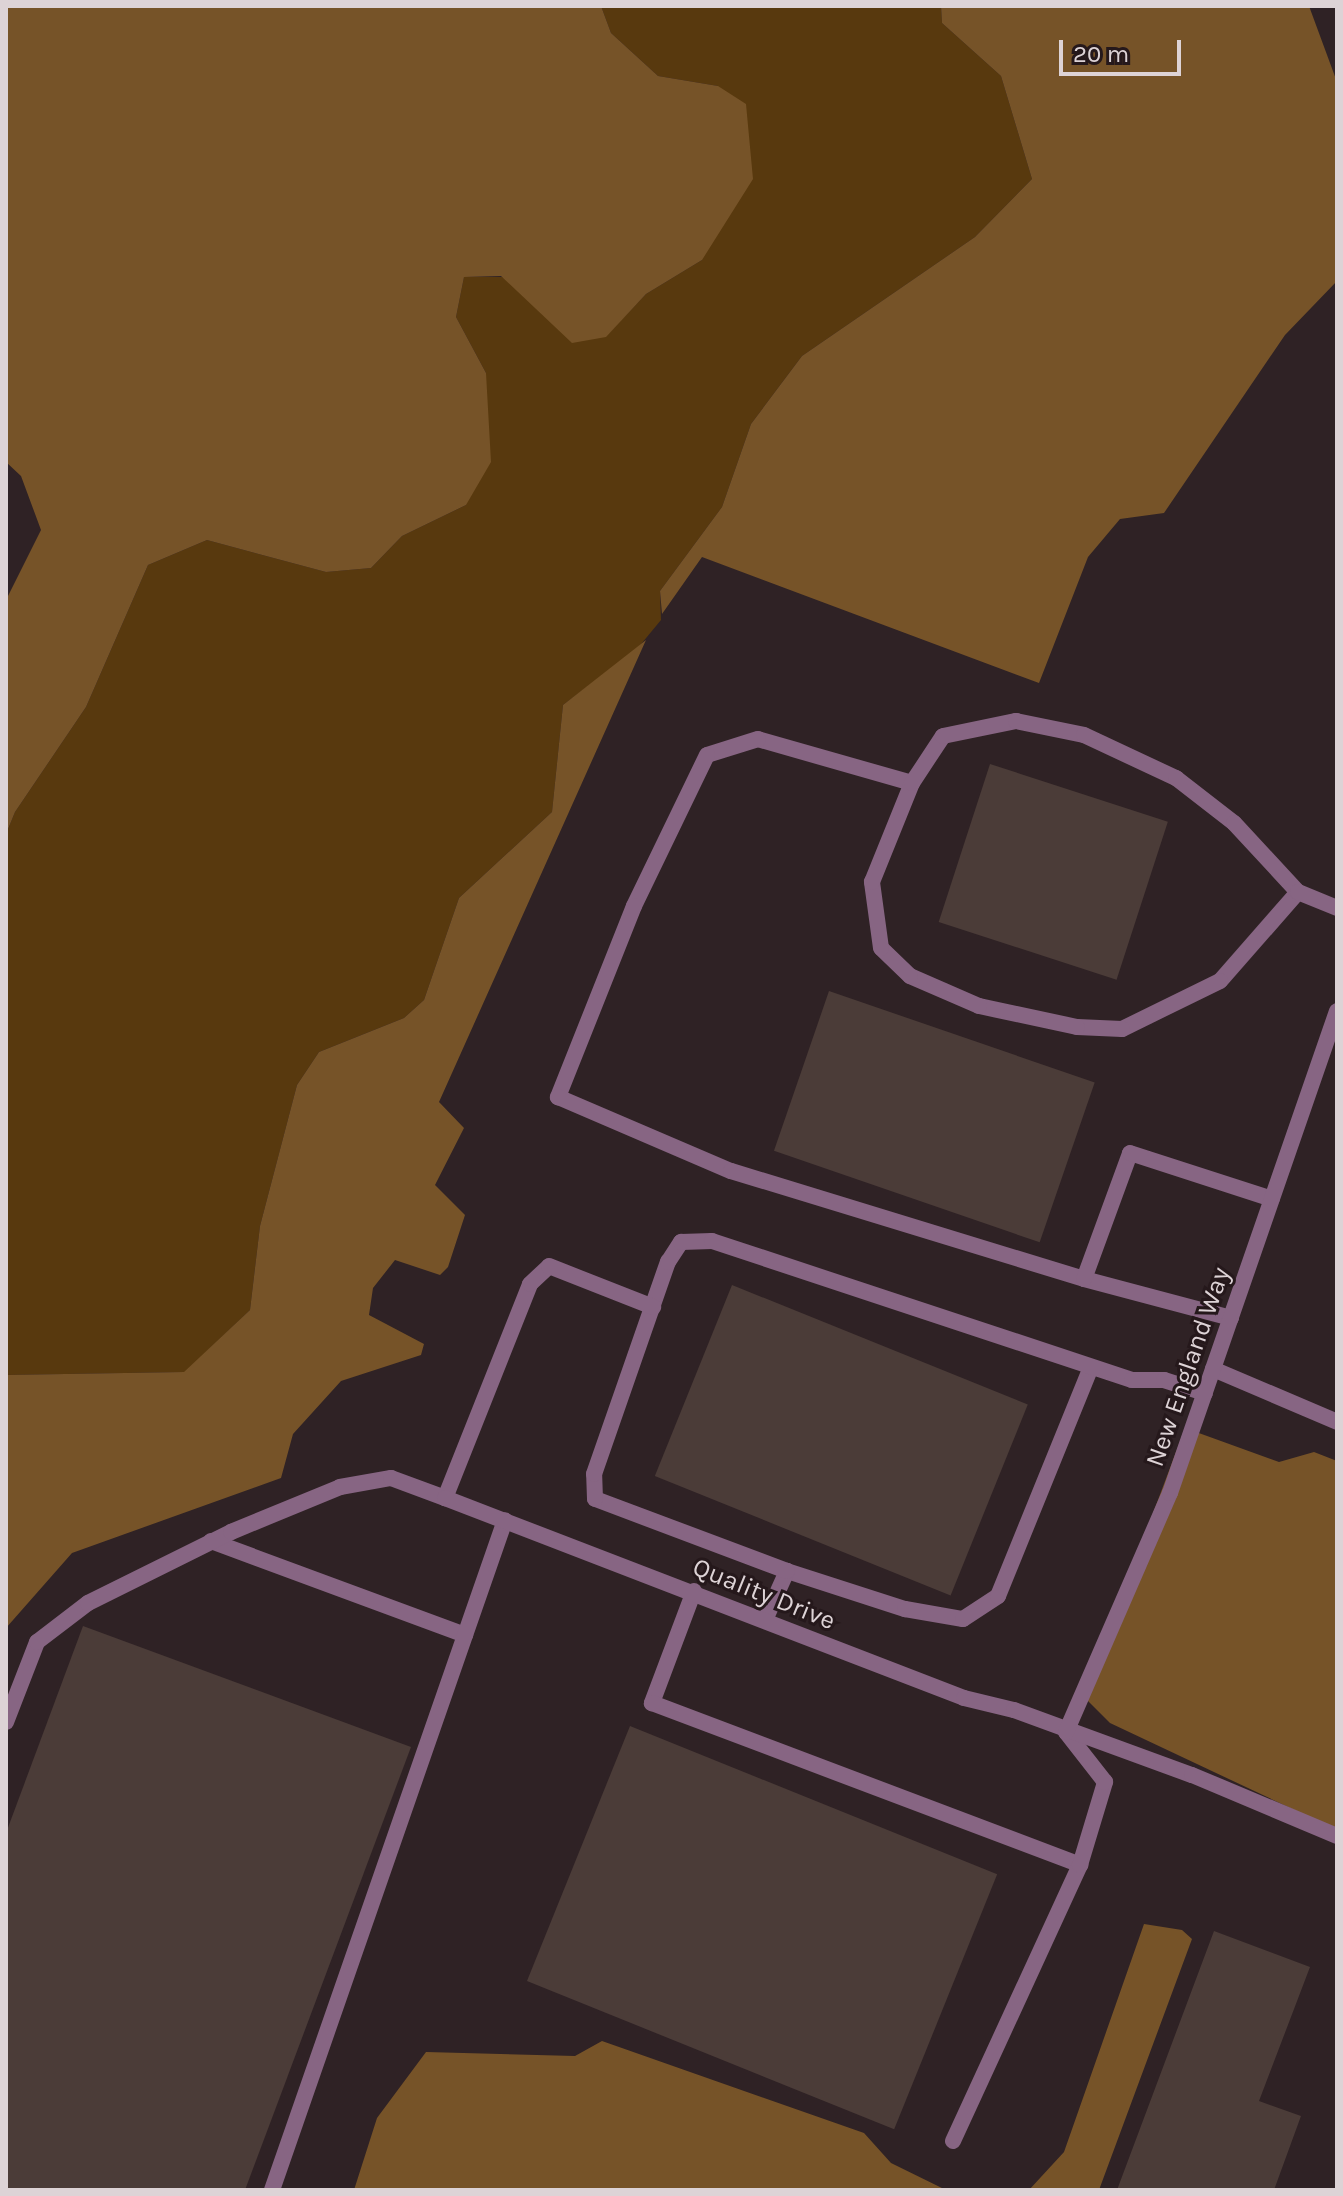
<!DOCTYPE html>
<html>
<head>
<meta charset="utf-8">
<style>
  body { margin:0 }
  #map { position:relative; width:1343px; height:2196px; overflow:hidden; background:#2f2225; font-family:Karla,sans-serif }
  div>[style] { position:absolute }
  .green>* { inset:0; background:#58390e }
  .forest>* { inset:0; background:#765328 }
  .building>* { inset:0; background:#4b3c38; transform-origin:0 0 }
  .service>* { height:16px; margin:-8px; padding:0 8px; transform-origin:8px; border-radius:8px; background:#876583 }
  .minor>* { height:16px; margin:-8px; padding:0 8px; transform-origin:8px; border-radius:8px; background:#876583 }
  span { translate:-50% -50%; white-space:nowrap; text-align:center; line-height:1.15; -webkit-text-stroke:6px #25181b; paint-order:stroke }
  .street-label { font-size:26px; color:#ddd3d6 }
  .frame { position:absolute; inset:0; border:8px solid #ddd3d6; pointer-events:none }
  .scale { position:absolute; left:1059px; top:40px; width:122px; height:36px; box-sizing:border-box; border:4px solid #ddd3d6; border-top:0; padding-left:10px; font-size:24px; line-height:28px; white-space:nowrap; color:#ddd3d6; -webkit-text-stroke:6px #25181b; paint-order:stroke }
</style>
</head>
<body>
<div id="map">
  <div class="green">
    <div style="clip-path:polygon(601px 6px,941px 6px,942px 23px,1001px 76px,1032px 179px,975px 237px,802px 356px,751px 424px,722px 507px,660px 591px,661px 620px,637px 649px,563px 705px,552px 812px,459px 898px,424px 1000px,404px 1018px,319px 1052px,297px 1085px,260px 1226px,250px 1310px,185px 1372px,6px 1375px,6px 834px,15px 812px,86px 707px,148px 565px,207px 540px,326px 572px,371px 568px,402px 536px,466px 505px,486px 373px,456px 317px,464px 277px,502px 277px,606px 336px,646px 294px,702px 260px,718px 86px,658px 76px,611px 33px)"></div>
  </div>
  <div class="forest">
    <div style="clip-path:polygon(6px 6px,601px 6px,611px 33px,658px 76px,718px 86px,746px 104px,753px 179px,702px 260px,646px 294px,606px 337px,572px 343px,501px 276px,464px 277px,456px 317px,486px 373px,491px 462px,466px 505px,402px 536px,371px 568px,326px 572px,207px 540px,148px 565px,86px 707px,15px 812px,6px 834px,6px 600px,41px 530px,21px 476px,6px 462px)"></div>
    <div style="clip-path:polygon(941px 6px,1309px 6px,1337px 82px,1337px 281px,1285px 335px,1164px 513px,1120px 519px,1088px 557px,1039px 683px,702px 557px,662px 614px,660px 591px,722px 507px,751px 424px,802px 356px,975px 237px,1032px 179px,1001px 76px,942px 23px)"></div>
    <div style="clip-path:polygon(646px 640px,439px 1102px,464px 1128px,435px 1185px,465px 1215px,448px 1267px,440px 1275px,395px 1260px,373px 1288px,369px 1315px,424px 1344px,421px 1355px,341px 1381px,293px 1434px,281px 1478px,72px 1553px,6px 1628px,6px 1375px,184px 1372px,250px 1310px,260px 1226px,297px 1085px,319px 1052px,404px 1018px,424px 1000px,459px 898px,552px 812px,563px 705px)"></div>
    <div style="clip-path:polygon(1185px 1428px,1279px 1462px,1314px 1452px,1337px 1461px,1337px 1830px,1110px 1723px,1084px 1697px)"></div>
    <div style="clip-path:polygon(1144px 1924px,1182px 1930px,1192px 1939px,1099px 2190px,1029px 2190px,1064px 2152px)"></div>
    <div style="clip-path:polygon(602px 2041px,864px 2133px,891px 2163px,946px 2190px,354px 2190px,377px 2118px,426px 2052px,575px 2056px)"></div>
  </div>
  <div class="building">
    <div style="left:990px;top:764px;width:187px;height:166px;rotate:18deg"></div>
    <div style="left:829px;top:991px;width:281px;height:169px;rotate:19deg"></div>
    <div style="left:732px;top:1285px;width:319px;height:206px;rotate:22deg"></div>
    <div style="clip-path:polygon(83px 1626px,411px 1747px,245px 2190px,6px 2190px,6px 1833px)"></div>
    <div style="left:630px;top:1726px;width:396px;height:275px;rotate:22deg"></div>
    <div style="clip-path:polygon(1214px 1931px,1310px 1967px,1259px 2101px,1301px 2116px,1274px 2190px,1117px 2190px)"></div>
  </div>
  <div class="service">
    <div style="left:912px;top:783px;width:160px;rotate:-164.1deg"></div>
    <div style="left:758px;top:739px;width:53px;rotate:162.6deg"></div>
    <div style="left:707px;top:755px;width:168px;rotate:115.8deg"></div>
    <div style="left:634px;top:906px;width:206px;rotate:111.7deg"></div>
    <div style="left:558px;top:1097px;width:188px;rotate:23.2deg"></div>
    <div style="left:731px;top:1171px;width:369px;rotate:17deg"></div>
    <div style="left:1298px;top:892px;width:118px;rotate:131.2deg"></div>
    <div style="left:1220px;top:981px;width:109px;rotate:153.9deg"></div>
    <div style="left:1122px;top:1029px;width:45px;rotate:-177.5deg"></div>
    <div style="left:1077px;top:1027px;width:100px;rotate:-167.9deg"></div>
    <div style="left:979px;top:1006px;width:75px;rotate:-156.5deg"></div>
    <div style="left:910px;top:976px;width:40px;rotate:-136deg"></div>
    <div style="left:881px;top:948px;width:67px;rotate:-97.8deg"></div>
    <div style="left:872px;top:882px;width:107px;rotate:-68deg"></div>
    <div style="left:912px;top:783px;width:56px;rotate:-56.6deg"></div>
    <div style="left:943px;top:736px;width:75px;rotate:-11.6deg"></div>
    <div style="left:1016px;top:721px;width:69px;rotate:11.6deg"></div>
    <div style="left:1084px;top:735px;width:102px;rotate:25.1deg"></div>
    <div style="left:1176px;top:778px;width:73px;rotate:37.8deg"></div>
    <div style="left:1234px;top:823px;width:94px;rotate:47.2deg"></div>
    <div style="left:1298px;top:892px;width:42px;rotate:22.3deg"></div>
    <div style="left:1231px;top:1318px;width:152px;rotate:-165.1deg"></div>
    <div style="left:1084px;top:1279px;width:134px;rotate:-69.9deg"></div>
    <div style="left:1130px;top:1153px;width:149px;rotate:17.9deg"></div>
    <div style="left:1213px;top:1369px;width:135px;rotate:23.1deg"></div>
    <div style="left:211px;top:1541px;width:271px;rotate:20.3deg"></div>
    <div style="left:787px;top:1571px;width:124px;rotate:17.9deg"></div>
    <div style="left:905px;top:1609px;width:59px;rotate:9.8deg"></div>
    <div style="left:963px;top:1619px;width:42px;rotate:-33.3deg"></div>
    <div style="left:998px;top:1596px;width:247px;rotate:-67.9deg"></div>
    <div style="left:694px;top:1591px;width:120px;rotate:110.6deg"></div>
    <div style="left:652px;top:1703px;width:458px;rotate:20.7deg"></div>
    <div style="left:765px;top:1620px;width:54px;rotate:-65.8deg"></div>
    <div style="left:787px;top:1571px;width:205px;rotate:-159.4deg"></div>
    <div style="left:595px;top:1499px;width:25px;rotate:-92deg"></div>
    <div style="left:594px;top:1474px;width:225px;rotate:-70.8deg"></div>
    <div style="left:668px;top:1262px;width:24px;rotate:-57deg"></div>
    <div style="left:681px;top:1242px;width:31px;rotate:-2deg"></div>
    <div style="left:712px;top:1241px;width:442px;rotate:18.3deg"></div>
    <div style="left:1132px;top:1380px;width:32px"></div>
    <div style="left:1164px;top:1380px;width:43px;rotate:17.6deg"></div>
    <div style="left:6px;top:1722px;width:86px;rotate:-68.8deg"></div>
    <div style="left:37px;top:1642px;width:64px;rotate:-37.4deg"></div>
    <div style="left:88px;top:1603px;width:160px;rotate:-26.4deg"></div>
    <div style="left:231px;top:1532px;width:118px;rotate:-22.4deg"></div>
    <div style="left:340px;top:1487px;width:52px;rotate:-10deg"></div>
    <div style="left:391px;top:1478px;width:58px;rotate:20.3deg"></div>
    <div style="left:445px;top:1498px;width:230px;rotate:-68.3deg"></div>
    <div style="left:530px;top:1284px;width:26px;rotate:-43deg"></div>
    <div style="left:549px;top:1266px;width:112px;rotate:21.5deg"></div>
    <div style="left:953px;top:2141px;width:304px;rotate:-65.3deg"></div>
    <div style="left:1080px;top:1865px;width:87px;rotate:-73.2deg"></div>
    <div style="left:1105px;top:1782px;width:63px;rotate:-128deg"></div>
    <div style="left:272px;top:2190px;width:709px;rotate:-70.82deg"></div>
  </div>
  <div class="minor">
    <div style="left:445px;top:1498px;width:556px;rotate:21.07deg"></div>
    <div style="left:964px;top:1698px;width:51px;rotate:13.5deg"></div>
    <div style="left:1014px;top:1710px;width:189px;rotate:20.1deg"></div>
    <div style="left:1192px;top:1775px;width:157px;rotate:22.8deg"></div>
    <div style="left:1066px;top:1732px;width:261px;rotate:-66.5deg"></div>
    <div style="left:1170px;top:1493px;width:510px;rotate:-70.89deg"></div>
  </div>
  <div class="street-label">
    <span style="left:1188px;top:1367px;rotate:-71deg">New England Way</span>
    <span style="left:764px;top:1594px;rotate:22deg">Quality Drive</span>
  </div>
  <div class="frame"></div>
  <div class="scale">20 m</div>
</div>
</body>
</html>
